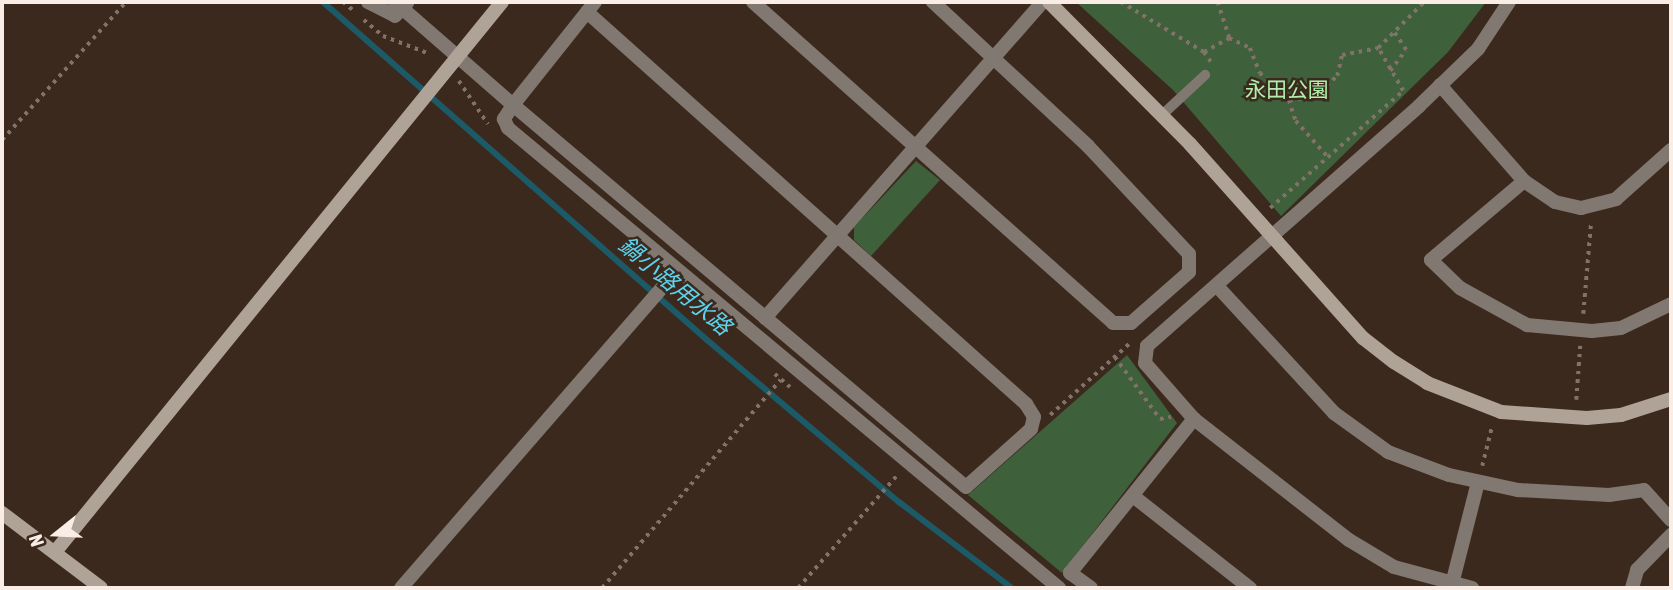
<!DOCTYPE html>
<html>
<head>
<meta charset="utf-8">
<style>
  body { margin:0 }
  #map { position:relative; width:1673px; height:590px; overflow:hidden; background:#3b291d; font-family:"Asap Condensed","Noto Sans JP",sans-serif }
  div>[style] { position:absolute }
  .green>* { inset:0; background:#3e603b }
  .stream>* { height:6px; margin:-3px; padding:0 3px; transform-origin:3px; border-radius:3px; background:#1d5a68 }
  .path>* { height:3.5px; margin-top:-1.75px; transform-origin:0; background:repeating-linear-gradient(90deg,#827268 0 3.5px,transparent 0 8.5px) }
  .lane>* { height:10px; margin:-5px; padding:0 5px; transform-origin:5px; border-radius:5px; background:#807871 }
  .street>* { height:14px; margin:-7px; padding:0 7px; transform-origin:7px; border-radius:7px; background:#807871 }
  .secondary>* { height:14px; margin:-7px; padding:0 7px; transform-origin:7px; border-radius:7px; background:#afa297 }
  span { translate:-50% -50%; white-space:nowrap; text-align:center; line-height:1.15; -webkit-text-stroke:5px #3b291d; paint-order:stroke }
  .park-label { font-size:21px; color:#b0efab }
  .water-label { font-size:23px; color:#5cd2ed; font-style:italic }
  .frame { position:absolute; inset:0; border:4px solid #f9ede6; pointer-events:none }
  .north { position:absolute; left:21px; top:499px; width:70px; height:70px; -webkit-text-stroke:5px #3b291d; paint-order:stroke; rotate:252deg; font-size:19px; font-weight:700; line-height:28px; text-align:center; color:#f9ede6 }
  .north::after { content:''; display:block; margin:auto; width:24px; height:32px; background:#f9ede6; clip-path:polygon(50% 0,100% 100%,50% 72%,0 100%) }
</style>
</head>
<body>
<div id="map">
  <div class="green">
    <div style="clip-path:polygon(1076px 2px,1486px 2px,1448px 52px,1281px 216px,1173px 90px)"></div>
    <div style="clip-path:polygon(916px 161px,940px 180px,871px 256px,854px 240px,854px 227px)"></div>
    <div style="clip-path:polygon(1127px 355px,1177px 423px,1062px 573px,968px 495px)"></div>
  </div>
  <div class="stream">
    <div style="left:323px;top:2px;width:512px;rotate:41.35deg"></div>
    <div style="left:707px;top:340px;width:251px;rotate:40.2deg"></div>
    <div style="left:899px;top:502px;width:142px;rotate:37.3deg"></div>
  </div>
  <div class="path">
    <div style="left:343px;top:2px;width:13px;rotate:39deg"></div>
    <div style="left:1121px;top:2px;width:97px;rotate:31.1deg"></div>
    <div style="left:1204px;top:52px;width:12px;rotate:55deg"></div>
    <div style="left:364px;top:20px;width:25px;rotate:40deg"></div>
    <div style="left:383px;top:36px;width:47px;rotate:21.1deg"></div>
    <div style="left:1229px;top:38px;width:23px;rotate:25deg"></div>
    <div style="left:1250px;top:48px;width:27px;rotate:68deg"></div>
    <div style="left:1260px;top:73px;width:40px;rotate:43deg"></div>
    <div style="left:1289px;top:100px;width:24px;rotate:-7deg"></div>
    <div style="left:1313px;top:97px;width:32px;rotate:-41deg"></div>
    <div style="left:1337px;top:76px;width:22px;rotate:-77deg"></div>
    <div style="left:1342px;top:55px;width:37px;rotate:-11deg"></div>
    <div style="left:1378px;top:48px;width:65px;rotate:-45deg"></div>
    <div style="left:1204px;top:52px;width:29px;rotate:-29deg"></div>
    <div style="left:1229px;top:38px;width:38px;rotate:-108deg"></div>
    <div style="left:1390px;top:71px;width:26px;rotate:-53deg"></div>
    <div style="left:1406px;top:50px;width:22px;rotate:-124deg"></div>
    <div style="left:459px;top:81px;width:52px;rotate:56deg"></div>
    <div style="left:1289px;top:100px;width:22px;rotate:72deg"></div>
    <div style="left:1296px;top:121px;width:48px;rotate:48.4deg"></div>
    <div style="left:2px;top:140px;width:186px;rotate:-48.1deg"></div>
    <div style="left:1270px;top:208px;width:177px;rotate:-41.3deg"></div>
    <div style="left:1403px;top:91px;width:50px;rotate:-120.2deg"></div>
    <div style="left:1583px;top:314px;width:93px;rotate:-85.1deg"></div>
    <div style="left:1115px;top:357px;width:77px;rotate:54deg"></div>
    <div style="left:1160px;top:419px;width:11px;rotate:-10deg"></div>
    <div style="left:775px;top:374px;width:20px;rotate:41deg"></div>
    <div style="left:1576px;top:400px;width:54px;rotate:-85.8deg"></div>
    <div style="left:1050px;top:415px;width:108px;rotate:-42deg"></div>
    <div style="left:1482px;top:466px;width:41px;rotate:-76deg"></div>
    <div style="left:602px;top:588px;width:274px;rotate:-49.4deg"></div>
    <div style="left:798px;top:588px;width:152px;rotate:-48.7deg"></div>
  </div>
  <div class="lane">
    <div style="left:1162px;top:115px;width:59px;rotate:-42.9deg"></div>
  </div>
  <div class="street">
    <div style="left:368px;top:2px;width:30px;rotate:27deg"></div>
    <div style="left:395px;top:16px;width:18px;rotate:-47deg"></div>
    <div style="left:395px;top:2px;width:157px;rotate:41.1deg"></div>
    <div style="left:513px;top:105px;width:17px;rotate:123deg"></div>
    <div style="left:504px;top:119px;width:10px;rotate:66deg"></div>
    <div style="left:508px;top:128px;width:718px;rotate:39.86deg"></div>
    <div style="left:753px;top:2px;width:482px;rotate:41.7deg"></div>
    <div style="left:1113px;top:323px;width:18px"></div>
    <div style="left:1131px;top:323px;width:77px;rotate:-41.3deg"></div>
    <div style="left:1189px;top:272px;width:18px;rotate:-90deg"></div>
    <div style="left:1189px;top:254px;width:148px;rotate:-133.1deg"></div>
    <div style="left:1088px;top:146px;width:212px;rotate:-137.1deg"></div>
    <div style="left:587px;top:12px;width:589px;rotate:41.76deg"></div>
    <div style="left:1026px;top:404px;width:15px;rotate:58deg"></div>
    <div style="left:1034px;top:417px;width:12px;rotate:104deg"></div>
    <div style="left:1031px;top:429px;width:87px;rotate:138.3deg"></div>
    <div style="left:966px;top:487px;width:593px;rotate:-139.86deg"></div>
    <div style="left:513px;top:105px;width:132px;rotate:-51.5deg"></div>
    <div style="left:1440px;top:85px;width:128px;rotate:48.8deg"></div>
    <div style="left:1524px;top:181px;width:37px;rotate:34deg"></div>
    <div style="left:1555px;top:202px;width:27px;rotate:13deg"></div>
    <div style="left:1581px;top:208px;width:36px;rotate:-14deg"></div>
    <div style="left:1616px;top:199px;width:74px;rotate:-41.7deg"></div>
    <div style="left:1524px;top:181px;width:122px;rotate:139.7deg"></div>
    <div style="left:1431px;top:260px;width:40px;rotate:44deg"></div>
    <div style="left:1460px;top:288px;width:77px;rotate:28.9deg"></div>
    <div style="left:1527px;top:325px;width:65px;rotate:5.3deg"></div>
    <div style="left:1592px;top:331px;width:29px;rotate:-6deg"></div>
    <div style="left:1621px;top:328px;width:55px;rotate:-25.6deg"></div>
    <div style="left:1217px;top:286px;width:173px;rotate:47.3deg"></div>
    <div style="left:1334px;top:413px;width:67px;rotate:35.8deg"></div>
    <div style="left:1388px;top:452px;width:65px;rotate:20.7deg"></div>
    <div style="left:1449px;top:475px;width:71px;rotate:12.3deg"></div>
    <div style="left:1518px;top:490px;width:91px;rotate:3.1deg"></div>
    <div style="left:1609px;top:495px;width:35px;rotate:-8deg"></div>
    <div style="left:1644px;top:490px;width:40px;rotate:48deg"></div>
    <div style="left:765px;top:318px;width:421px;rotate:-48.7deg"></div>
    <div style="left:1194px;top:419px;width:74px;rotate:-131.2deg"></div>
    <div style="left:1145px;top:363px;width:17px;rotate:-83deg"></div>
    <div style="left:1147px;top:346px;width:363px;rotate:-41.4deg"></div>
    <div style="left:1419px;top:106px;width:82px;rotate:-44deg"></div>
    <div style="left:1478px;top:49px;width:56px;rotate:-56.6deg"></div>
    <div style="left:1133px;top:496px;width:149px;rotate:38.2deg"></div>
    <div style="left:401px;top:588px;width:421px;rotate:-49deg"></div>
    <div style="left:1091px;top:588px;width:26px;rotate:-144deg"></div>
    <div style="left:1070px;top:573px;width:198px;rotate:-51.2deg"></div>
    <div style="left:1194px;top:419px;width:197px;rotate:38deg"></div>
    <div style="left:1349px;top:540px;width:52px;rotate:31deg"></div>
    <div style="left:1394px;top:567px;width:81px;rotate:15.1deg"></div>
    <div style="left:1451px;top:588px;width:109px;rotate:-75.7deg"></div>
    <div style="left:1632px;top:588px;width:19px;rotate:-74deg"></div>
    <div style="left:1637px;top:570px;width:49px;rotate:-45.8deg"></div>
  </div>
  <div class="secondary">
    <div style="left:1049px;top:2px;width:200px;rotate:45.2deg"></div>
    <div style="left:1190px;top:144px;width:260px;rotate:48.3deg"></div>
    <div style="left:1363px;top:338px;width:39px;rotate:38deg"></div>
    <div style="left:1394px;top:362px;width:39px;rotate:32deg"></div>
    <div style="left:1427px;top:383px;width:79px;rotate:21.4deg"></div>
    <div style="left:1501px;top:412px;width:86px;rotate:4deg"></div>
    <div style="left:1587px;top:418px;width:34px;rotate:-5deg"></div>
    <div style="left:1621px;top:415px;width:52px;rotate:-17.7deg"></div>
    <div style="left:2px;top:513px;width:124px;rotate:37.1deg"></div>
    <div style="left:55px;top:552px;width:709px;rotate:-50.9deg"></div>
  </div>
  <div class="park-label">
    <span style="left:1287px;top:89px">永田公園</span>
  </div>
  <div class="water-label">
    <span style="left:675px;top:286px;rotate:40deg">鍋小路用水路</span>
  </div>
  <div class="frame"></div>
  <div class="north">N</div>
</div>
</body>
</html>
